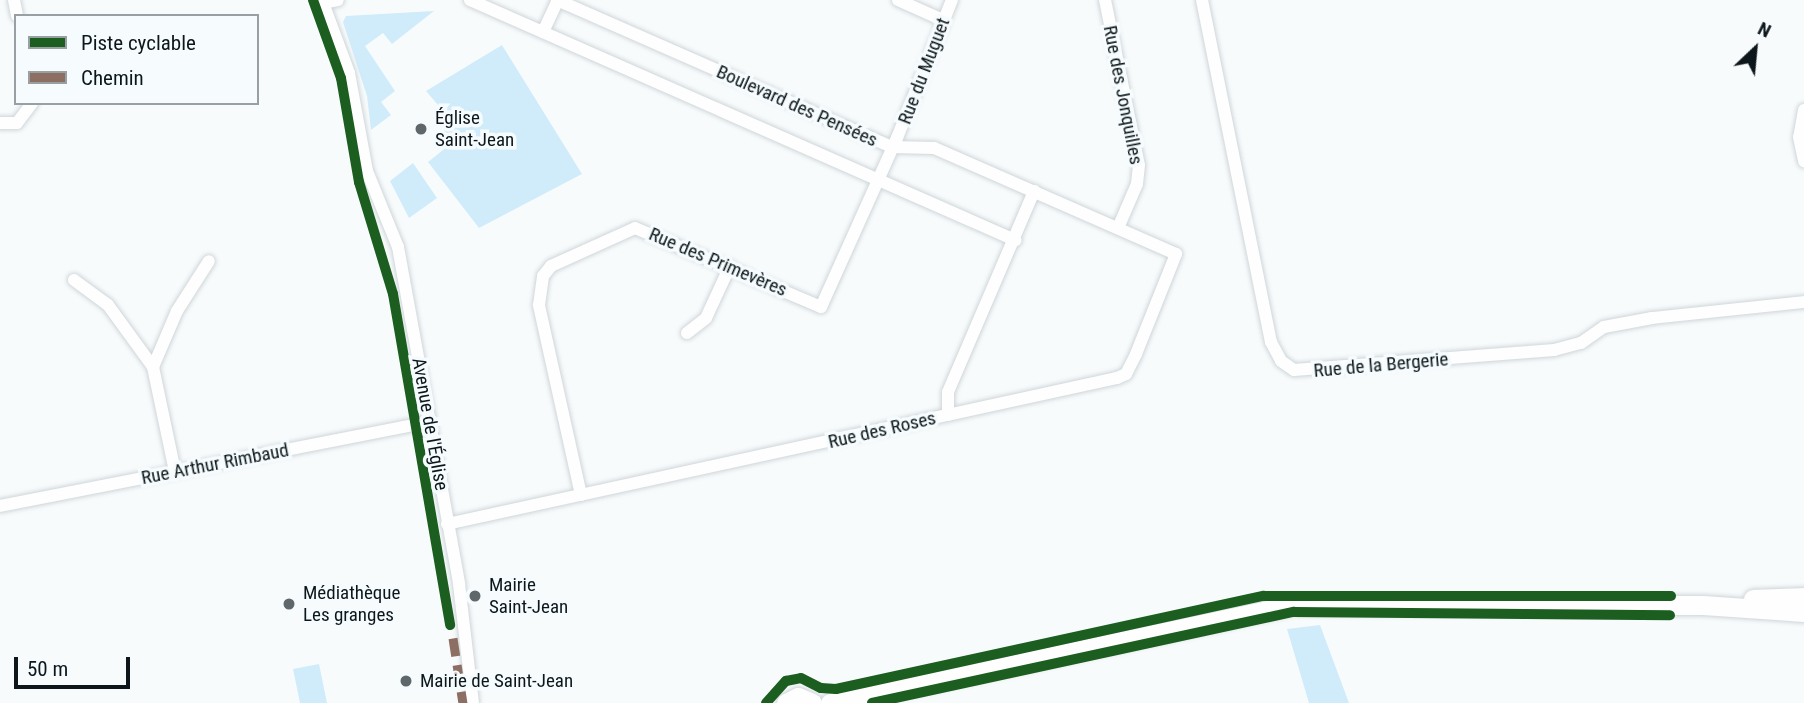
<!DOCTYPE html>
<html>
<head>
<meta charset="utf-8">
<style>
  body { margin:0 }
  #map { position:relative; width:1804px; height:703px; overflow:hidden; background:#f8fbfc; font-family:"Roboto Condensed",sans-serif }
  div>[style] { position:absolute }
  .green>* { inset:0; background:#d0ecfa }
  .roads { filter:drop-shadow(0 0 2px #cfd6d9) drop-shadow(0 0 2px #cfd6d9) }
  .street>* { height:12px; margin:-6px; padding:0 6px; transform-origin:6px; border-radius:6px; background:#fefeff }
  .primary>* { height:19px; margin:-9.5px; padding:0 9.5px; transform-origin:9.5px; border-radius:9.5px; background:#fefeff }
  .quiet>* { height:9px; margin-top:-4.5px; transform-origin:0; background:repeating-linear-gradient(90deg,#8d6e63 0 18px,transparent 0 27px) }
  .cycleway>* { height:10px; margin:-5px; padding:0 5px; transform-origin:5px; border-radius:5px; background:#1b5e20 }
  .dots>* { width:19px; height:19px; translate:-50% -50%; box-sizing:border-box; border:4px solid #f6fcfe; border-radius:50% }
  span { translate:-50% -50%; white-space:nowrap; text-align:center; line-height:1.15; -webkit-text-stroke:7px #f6fcfe; paint-order:stroke }
  .street-label { font-size:19px; color:#0d171b }
  .poi-label { font-size:19px; color:#0d171b }
  .left { translate:0 -50%; text-align:left }
  .legend { position:absolute; left:14px; top:14px; width:245px; height:91px; box-sizing:border-box; background:#f6fcfe; border:2px solid #99a0a3; margin:0; padding:9px 12px; list-style:none; font-size:21px; color:#0d171b }
  .legend li { display:flex; align-items:center; gap:14px; height:35px }
  .legend b { width:35px; border:2px solid #99a0a3 }
  .north { position:absolute; left:1720px; top:14px; width:70px; height:70px; -webkit-text-stroke:5px #f6fcfe; paint-order:stroke; rotate:26deg; font-size:19px; font-weight:700; line-height:28px; text-align:center; color:#0d171b }
  .north::after { content:''; display:block; margin:auto; width:24px; height:32px; background:#0d171b; clip-path:polygon(50% 0,100% 100%,50% 72%,0 100%) }
  .scale { position:absolute; left:14px; top:657px; width:116px; height:32px; box-sizing:border-box; border:4px solid #0d171b; border-top:0; padding-left:9px; font-size:21px; line-height:24px; white-space:nowrap; color:#0d171b; -webkit-text-stroke:5px #f6fcfe; paint-order:stroke }
</style>
</head>
<body>
<div id="map">
  <div class="green">
    <div style="clip-path:polygon(434px 11px,392px 44px,383px 33px,365px 46px,395px 91px,381px 102px,391px 115px,371px 130px,367px 96px,343px 22px,346px 16px)"></div>
    <div style="clip-path:polygon(502px 45px,582px 174px,479px 228px,428px 162px,448px 146px,443px 126px,450px 119px,426px 91px)"></div>
    <div style="clip-path:polygon(413px 163px,437px 198px,409px 218px,390px 181px)"></div>
    <div style="clip-path:polygon(1320px 625px,1349px 703px,1309px 703px,1287px 629px)"></div>
    <div style="clip-path:polygon(319px 664px,327px 703px,300px 703px,293px 669px)"></div>
  </div>
  <div class="roads">
    <div class="street">
      <div style="left:14px;top:0;width:16px;rotate:79deg"></div>
      <div style="left:322px;top:0;width:78px;rotate:69.7deg"></div>
      <div style="left:349px;top:73px;width:100px;rotate:79.6deg"></div>
      <div style="left:367px;top:171px;width:82px;rotate:67.8deg"></div>
      <div style="left:398px;top:247px;width:342px;rotate:79.7deg"></div>
      <div style="left:459px;top:584px;width:120px;rotate:83.3deg"></div>
      <div style="left:470px;top:0;width:596px;rotate:23.77deg"></div>
      <div style="left:898px;top:0;width:49px;rotate:24deg"></div>
      <div style="left:1105px;top:0;width:168px;rotate:78.4deg"></div>
      <div style="left:1139px;top:165px;width:19px;rotate:96deg"></div>
      <div style="left:1137px;top:184px;width:48px;rotate:113.4deg"></div>
      <div style="left:1202px;top:0;width:349px;rotate:78.6deg"></div>
      <div style="left:1271px;top:342px;width:21px;rotate:62deg"></div>
      <div style="left:1281px;top:361px;width:16px;rotate:35deg"></div>
      <div style="left:1294px;top:370px;width:261px;rotate:-4.4deg"></div>
      <div style="left:1554px;top:350px;width:28px;rotate:-15deg"></div>
      <div style="left:1581px;top:343px;width:28px;rotate:-35deg"></div>
      <div style="left:1604px;top:327px;width:49px;rotate:-10.6deg"></div>
      <div style="left:1652px;top:318px;width:153px;rotate:-6deg"></div>
      <div style="left:323px;top:3px;width:15px;rotate:-11deg"></div>
      <div style="left:543px;top:32px;width:35px;rotate:-65deg"></div>
      <div style="left:1804px;top:110px;width:27px;rotate:100deg"></div>
      <div style="left:1799px;top:137px;width:25px;rotate:78deg"></div>
      <div style="left:0;top:123px;width:17px"></div>
      <div style="left:17px;top:123px;width:25px;rotate:-53deg"></div>
      <div style="left:74px;top:280px;width:42px;rotate:36.3deg"></div>
      <div style="left:108px;top:305px;width:77px;rotate:54deg"></div>
      <div style="left:153px;top:367px;width:106px;rotate:78.1deg"></div>
      <div style="left:687px;top:333px;width:24px;rotate:-38deg"></div>
      <div style="left:706px;top:318px;width:57px;rotate:-65.2deg"></div>
      <div style="left:153px;top:367px;width:61px;rotate:-66.8deg"></div>
      <div style="left:177px;top:311px;width:59px;rotate:-57.4deg"></div>
      <div style="left:948px;top:415px;width:23px;rotate:-90deg"></div>
      <div style="left:948px;top:392px;width:219px;rotate:-66.8deg"></div>
      <div style="left:581px;top:495px;width:195px;rotate:-102.5deg"></div>
      <div style="left:539px;top:305px;width:29px;rotate:-82deg"></div>
      <div style="left:543px;top:276px;width:13px;rotate:-51deg"></div>
      <div style="left:551px;top:266px;width:92px;rotate:-24.3deg"></div>
      <div style="left:635px;top:228px;width:202px;rotate:23deg"></div>
      <div style="left:821px;top:307px;width:185px;rotate:-65.8deg"></div>
      <div style="left:897px;top:138px;width:149px;rotate:-68.3deg"></div>
      <div style="left:0;top:506px;width:438px;rotate:-11.1deg"></div>
      <div style="left:447px;top:524px;width:686px;rotate:-12.29deg"></div>
      <div style="left:1117px;top:378px;width:10px;rotate:-24deg"></div>
      <div style="left:1126px;top:374px;width:22px;rotate:-63deg"></div>
      <div style="left:1136px;top:354px;width:108px;rotate:-68.2deg"></div>
      <div style="left:1176px;top:254px;width:264px;rotate:-156.3deg"></div>
      <div style="left:934px;top:148px;width:42px;rotate:-178.6deg"></div>
      <div style="left:892px;top:147px;width:366px;rotate:-156.3deg"></div>
    </div>
    <div class="primary">
      <div style="left:1753px;top:599px;width:51px;rotate:-2.2deg"></div>
      <div style="left:786px;top:703px;width:13px;rotate:-27deg"></div>
      <div style="left:798px;top:697px;width:15px;rotate:23deg"></div>
      <div style="left:830px;top:703px;width:471px;rotate:-12deg"></div>
      <div style="left:1291px;top:605px;width:412px"></div>
      <div style="left:1703px;top:605px;width:101px;rotate:4deg"></div>
    </div>
  </div>
  <div class="quiet">
    <div style="left:453px;top:638px;width:66px;rotate:81.3deg"></div>
  </div>
  <div class="cycleway">
    <div style="left:313px;top:0;width:83px;rotate:70.3deg"></div>
    <div style="left:341px;top:78px;width:106px;rotate:80.2deg"></div>
    <div style="left:359px;top:182px;width:117px;rotate:73.1deg"></div>
    <div style="left:393px;top:294px;width:336px;rotate:80.2deg"></div>
    <div style="left:766px;top:703px;width:30px;rotate:-48deg"></div>
    <div style="left:786px;top:681px;width:15px;rotate:-11deg"></div>
    <div style="left:801px;top:678px;width:22px;rotate:27deg"></div>
    <div style="left:821px;top:688px;width:15px;rotate:4deg"></div>
    <div style="left:836px;top:689px;width:438px;rotate:-12.3deg"></div>
    <div style="left:1264px;top:596px;width:407px"></div>
    <div style="left:872px;top:703px;width:432px;rotate:-12.2deg"></div>
    <div style="left:1294px;top:612px;width:376px;rotate:0.5deg"></div>
  </div>
  <div class="dots">
    <div style="left:421px;top:129px;background:#5f676a"></div>
    <div style="left:475px;top:596px;background:#5f676a"></div>
    <div style="left:289px;top:604px;background:#5f676a"></div>
    <div style="left:406px;top:681px;background:#5f676a"></div>
  </div>
  <div class="street-label">
    <span style="left:924px;top:71px;rotate:-69deg">Rue du Muguet</span>
    <span style="left:1123px;top:95px;rotate:79deg">Rue des Jonquilles</span>
    <span style="left:797px;top:106px;rotate:24deg">Boulevard des Pensées</span>
    <span style="left:718px;top:262px;rotate:23deg">Rue des Primevères</span>
    <span style="left:1381px;top:365px;rotate:-5deg">Rue de la Bergerie</span>
    <span style="left:430px;top:424px;rotate:80deg">Avenue de l'Église</span>
    <span style="left:882px;top:430px;rotate:-13deg">Rue des Roses</span>
    <span style="left:215px;top:464px;rotate:-11deg">Rue Arthur Rimbaud</span>
  </div>
  <div class="poi-label">
    <span class="left" style="left:435px;top:129px">Église<br>Saint-Jean</span>
    <span class="left" style="left:489px;top:596px">Mairie<br>Saint-Jean</span>
    <span class="left" style="left:303px;top:604px">Médiathèque<br>Les granges</span>
    <span class="left" style="left:420px;top:681px">Mairie de Saint-Jean</span>
  </div>
  <ul class="legend">
  <li><b style="height:9px;background:#1b5e20"></b>Piste cyclable</li>
  <li><b style="height:9px;background:#8d6e63"></b>Chemin</li>
  </ul>
  <div class="north">N</div>
  <div class="scale">50 m</div>
</div>
</body>
</html>
